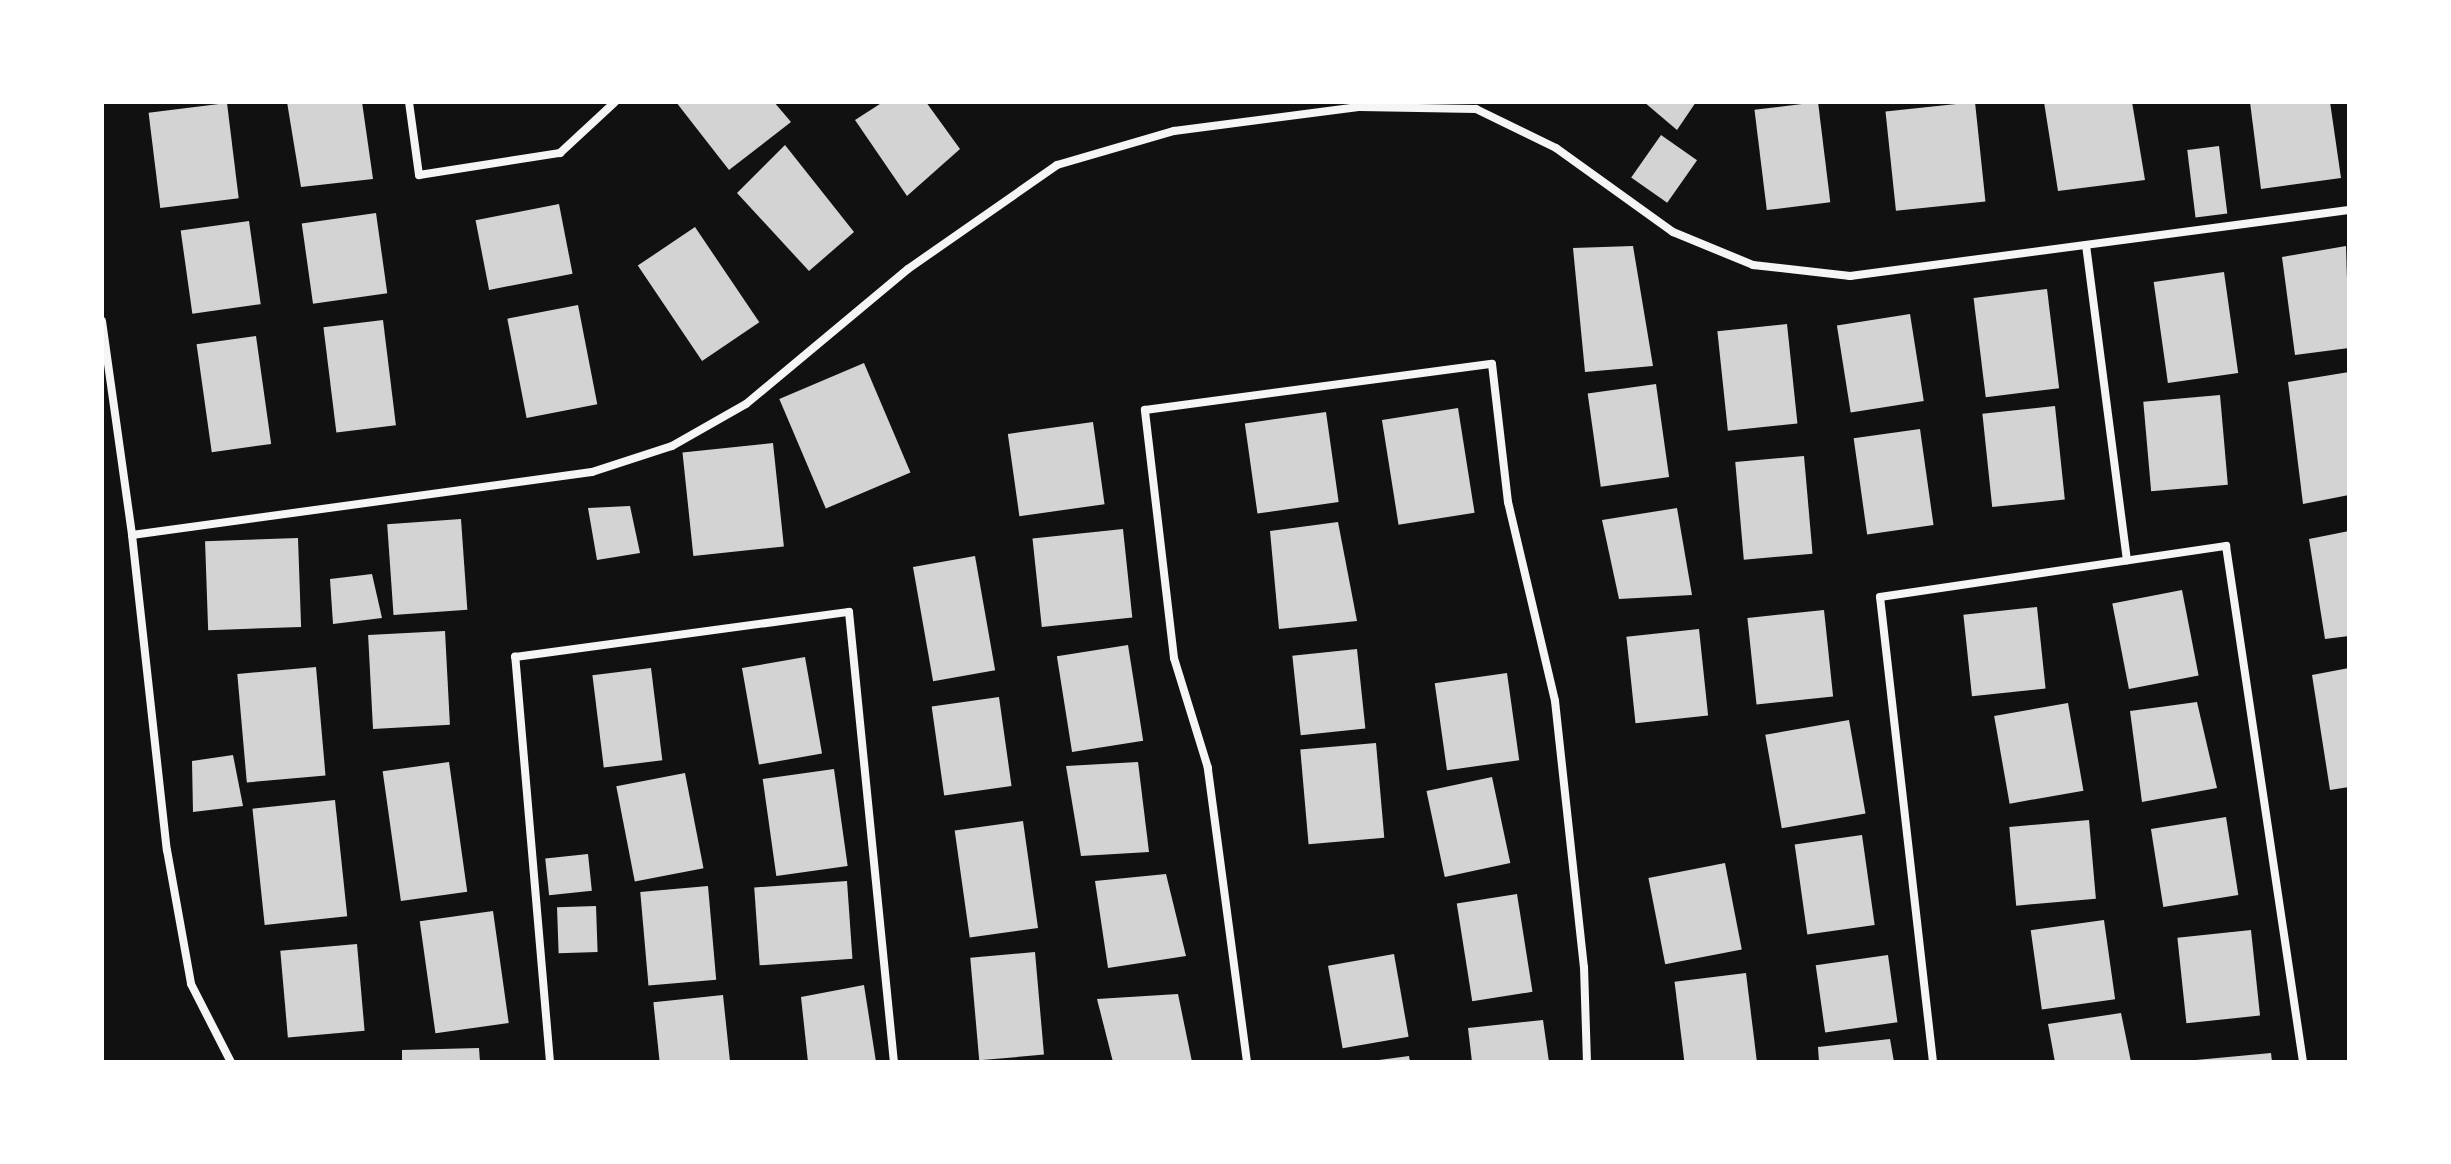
<!DOCTYPE html>
<html>
<head>
<meta charset="utf-8">
<style>
  body { margin:0 }
  #map { position:relative; width:2451px; height:1164px; overflow:hidden; background:#111; font-family:Cabin,sans-serif }
  div>[style] { position:absolute }
  .building>* { inset:0; background:#d3d3d3; transform-origin:0 0 }
  .minor>* { height:8px; margin:-4px; padding:0 4px; transform-origin:4px; border-radius:4px; background:#f5f5f5 }
  span { translate:-50% -50%; white-space:nowrap; text-align:center; line-height:1.15; -webkit-text-stroke:6px #fff; paint-order:stroke }
  .frame { position:absolute; inset:0; border:104px solid #fff; pointer-events:none }
</style>
</head>
<body>
<div id="map">
  <div class="building">
    <div style="clip-path:polygon(287px 102px,362px 102px,373px 179px,301px 187px)"></div>
    <div style="clip-path:polygon(676px 102px,774px 102px,791px 122px,729px 170px)"></div>
    <div style="clip-path:polygon(883px 102px,926px 102px,960px 149px,907px 196px,855px 120px)"></div>
    <div style="clip-path:polygon(1644px 102px,1696px 102px,1677px 130px)"></div>
    <div style="left:1818px;top:102px;width:101px;height:64px;rotate:83deg"></div>
    <div style="left:1975px;top:102px;width:100px;height:90px;rotate:84deg"></div>
    <div style="clip-path:polygon(2044px 102px,2132px 102px,2145px 180px,2058px 191px)"></div>
    <div style="clip-path:polygon(2250px 102px,2330px 102px,2341px 178px,2261px 189px)"></div>
    <div style="left:227px;top:103px;width:96px;height:79px;rotate:83deg"></div>
    <div style="left:1661px;top:135px;width:44px;height:52px;rotate:35deg"></div>
    <div style="clip-path:polygon(785px 145px,854px 232px,809px 271px,737px 193px)"></div>
    <div style="left:2219px;top:146px;width:68px;height:32px;rotate:83deg"></div>
    <div style="left:559px;top:204px;width:71px;height:85px;rotate:79deg"></div>
    <div style="left:376px;top:213px;width:81px;height:75px;rotate:82deg"></div>
    <div style="left:249px;top:221px;width:84px;height:69px;rotate:82deg"></div>
    <div style="left:695px;top:227px;width:115px;height:69px;rotate:56deg"></div>
    <div style="clip-path:polygon(1633px 246px,1653px 366px,1585px 372px,1573px 248px)"></div>
    <div style="clip-path:polygon(2346px 246px,2349px 348px,2295px 355px,2282px 257px)"></div>
    <div style="left:2224px;top:272px;width:102px;height:71px;rotate:82deg"></div>
    <div style="left:2047px;top:289px;width:100px;height:74px;rotate:83deg"></div>
    <div style="left:578px;top:305px;width:101px;height:72px;rotate:79deg"></div>
    <div style="left:1910px;top:314px;width:88px;height:74px;rotate:81deg"></div>
    <div style="left:383px;top:320px;width:106px;height:60px;rotate:83deg"></div>
    <div style="left:1787px;top:324px;width:100px;height:70px;rotate:84deg"></div>
    <div style="left:256px;top:336px;width:109px;height:60px;rotate:82deg"></div>
    <div style="left:864px;top:363px;width:119px;height:92px;rotate:67deg"></div>
    <div style="clip-path:polygon(2349px 372px,2349px 495px,2303px 504px,2288px 382px)"></div>
    <div style="left:1656px;top:384px;width:94px;height:69px;rotate:82deg"></div>
    <div style="left:2220px;top:395px;width:90px;height:77px;rotate:85deg"></div>
    <div style="left:2055px;top:406px;width:94px;height:73px;rotate:84deg"></div>
    <div style="left:1458px;top:408px;width:106px;height:77px;rotate:81deg"></div>
    <div style="left:1326px;top:412px;width:91px;height:82px;rotate:82deg"></div>
    <div style="left:1093px;top:422px;width:83px;height:86px;rotate:82deg"></div>
    <div style="left:1920px;top:429px;width:97px;height:67px;rotate:82deg"></div>
    <div style="left:773px;top:443px;width:104px;height:91px;rotate:84deg"></div>
    <div style="left:1804px;top:456px;width:98px;height:69px;rotate:85deg"></div>
    <div style="clip-path:polygon(630px 506px,640px 553px,597px 560px,588px 508px)"></div>
    <div style="clip-path:polygon(1677px 508px,1692px 595px,1619px 599px,1602px 520px)"></div>
    <div style="left:461px;top:519px;width:91px;height:74px;rotate:86deg"></div>
    <div style="clip-path:polygon(1338px 522px,1357px 621px,1279px 629px,1270px 531px)"></div>
    <div style="left:1123px;top:529px;width:89px;height:91px;rotate:84deg"></div>
    <div style="clip-path:polygon(2349px 531px,2349px 636px,2325px 639px,2309px 539px)"></div>
    <div style="left:298px;top:538px;width:89px;height:93px;rotate:88deg"></div>
    <div style="left:975px;top:556px;width:116px;height:63px;rotate:80deg"></div>
    <div style="clip-path:polygon(372px 574px,382px 618px,333px 624px,330px 579px)"></div>
    <div style="left:2182px;top:590px;width:87px;height:71px;rotate:79deg"></div>
    <div style="left:2037px;top:607px;width:82px;height:74px;rotate:84deg"></div>
    <div style="left:1824px;top:610px;width:87px;height:77px;rotate:84deg"></div>
    <div style="left:1699px;top:629px;width:87px;height:73px;rotate:84deg"></div>
    <div style="left:445px;top:631px;width:94px;height:77px;rotate:87deg"></div>
    <div style="left:1128px;top:645px;width:97px;height:72px;rotate:81deg"></div>
    <div style="left:1357px;top:649px;width:80px;height:65px;rotate:84deg"></div>
    <div style="left:805px;top:657px;width:98px;height:64px;rotate:80deg"></div>
    <div style="left:316px;top:667px;width:109px;height:79px;rotate:85deg"></div>
    <div style="left:651px;top:668px;width:93px;height:59px;rotate:83deg"></div>
    <div style="clip-path:polygon(2349px 668px,2349px 787px,2330px 790px,2312px 675px)"></div>
    <div style="left:1507px;top:673px;width:88px;height:73px;rotate:82deg"></div>
    <div style="left:999px;top:697px;width:90px;height:68px;rotate:82deg"></div>
    <div style="clip-path:polygon(2197px 702px,2217px 788px,2142px 802px,2130px 711px)"></div>
    <div style="left:2068px;top:703px;width:89px;height:75px;rotate:80deg"></div>
    <div style="left:1849px;top:720px;width:95px;height:85px;rotate:80deg"></div>
    <div style="left:1376px;top:743px;width:95px;height:76px;rotate:85deg"></div>
    <div style="clip-path:polygon(233px 755px,243px 806px,193px 812px,192px 761px)"></div>
    <div style="left:449px;top:762px;width:131px;height:67px;rotate:82deg"></div>
    <div style="clip-path:polygon(1138px 762px,1149px 852px,1081px 856px,1066px 766px)"></div>
    <div style="left:834px;top:769px;width:98px;height:72px;rotate:82deg"></div>
    <div style="left:685px;top:773px;width:97px;height:70px;rotate:79deg"></div>
    <div style="left:1492px;top:777px;width:88px;height:67px;rotate:78deg"></div>
    <div style="left:335px;top:800px;width:117px;height:83px;rotate:84deg"></div>
    <div style="left:2226px;top:817px;width:79px;height:76px;rotate:81deg"></div>
    <div style="left:2089px;top:820px;width:79px;height:80px;rotate:85deg"></div>
    <div style="left:1023px;top:821px;width:108px;height:69px;rotate:82deg"></div>
    <div style="left:1862px;top:835px;width:91px;height:68px;rotate:82deg"></div>
    <div style="left:588px;top:854px;width:37px;height:43px;rotate:84deg"></div>
    <div style="left:1725px;top:863px;width:88px;height:78px;rotate:79deg"></div>
    <div style="clip-path:polygon(1166px 874px,1186px 956px,1108px 968px,1095px 881px)"></div>
    <div style="left:847px;top:881px;width:78px;height:93px;rotate:86deg"></div>
    <div style="left:708px;top:886px;width:94px;height:68px;rotate:85deg"></div>
    <div style="left:1517px;top:894px;width:99px;height:61px;rotate:81deg"></div>
    <div style="left:596px;top:906px;width:46px;height:39px;rotate:88deg"></div>
    <div style="left:493px;top:911px;width:113px;height:74px;rotate:82deg"></div>
    <div style="left:2104px;top:920px;width:80px;height:74px;rotate:82deg"></div>
    <div style="left:2251px;top:930px;width:86px;height:74px;rotate:84deg"></div>
    <div style="left:357px;top:944px;width:87px;height:77px;rotate:85deg"></div>
    <div style="left:1035px;top:952px;width:103px;height:65px;rotate:85deg"></div>
    <div style="left:1394px;top:954px;width:84px;height:67px;rotate:80deg"></div>
    <div style="left:1888px;top:955px;width:68px;height:73px;rotate:82deg"></div>
    <div style="left:1746px;top:973px;width:88px;height:72px;rotate:83deg"></div>
    <div style="clip-path:polygon(864px 985px,876px 1062px,808px 1062px,801px 997px)"></div>
    <div style="clip-path:polygon(1178px 994px,1192px 1062px,1113px 1062px,1097px 999px)"></div>
    <div style="left:723px;top:995px;width:67px;height:70px;rotate:84deg"></div>
    <div style="clip-path:polygon(2121px 1013px,2131px 1062px,2055px 1062px,2048px 1024px)"></div>
    <div style="clip-path:polygon(1543px 1020px,1549px 1062px,1472px 1062px,1468px 1028px)"></div>
    <div style="clip-path:polygon(1890px 1039px,1894px 1062px,1819px 1062px,1818px 1047px)"></div>
    <div style="clip-path:polygon(479px 1048px,480px 1062px,402px 1062px,402px 1050px)"></div>
    <div style="clip-path:polygon(2271px 1053px,2272px 1062px,2196px 1062px,2196px 1060px)"></div>
    <div style="clip-path:polygon(1409px 1056px,1410px 1062px,1379px 1062px,1379px 1060px)"></div>
  </div>
  <div class="minor">
    <div style="left:409px;top:102px;width:74px;rotate:82.2deg"></div>
    <div style="left:419px;top:175px;width:143px;rotate:-8.9deg"></div>
    <div style="left:560px;top:153px;width:75px;rotate:-42.8deg"></div>
    <div style="left:2086px;top:245px;width:318px;rotate:82.6deg"></div>
    <div style="left:102px;top:321px;width:216px;rotate:82deg"></div>
    <div style="left:132px;top:535px;width:317px;rotate:83.7deg"></div>
    <div style="left:167px;top:850px;width:136px;rotate:79.8deg"></div>
    <div style="left:191px;top:984px;width:88px;rotate:62.9deg"></div>
    <div style="left:132px;top:535px;width:464px;rotate:-7.8deg"></div>
    <div style="left:592px;top:472px;width:84px;rotate:-18deg"></div>
    <div style="left:672px;top:446px;width:85px;rotate:-29.6deg"></div>
    <div style="left:746px;top:404px;width:211px;rotate:-39.8deg"></div>
    <div style="left:908px;top:269px;width:182px;rotate:-34.9deg"></div>
    <div style="left:1057px;top:165px;width:122px;rotate:-16.2deg"></div>
    <div style="left:1174px;top:131px;width:188px;rotate:-7.4deg"></div>
    <div style="left:1360px;top:107px;width:116px;rotate:1deg"></div>
    <div style="left:1476px;top:109px;width:89px;rotate:26deg"></div>
    <div style="left:1556px;top:148px;width:144px;rotate:35.7deg"></div>
    <div style="left:1673px;top:232px;width:87px;rotate:22.4deg"></div>
    <div style="left:1753px;top:265px;width:98px;rotate:6.5deg"></div>
    <div style="left:1850px;top:276px;width:503px;rotate:-7.53deg"></div>
    <div style="left:550px;top:1062px;width:407px;rotate:-94.9deg"></div>
    <div style="left:515px;top:657px;width:337px;rotate:-7.7deg"></div>
    <div style="left:849px;top:612px;width:452px;rotate:84.3deg"></div>
    <div style="left:1247px;top:1062px;width:297px;rotate:-97.6deg"></div>
    <div style="left:1208px;top:768px;width:115px;rotate:-107.2deg"></div>
    <div style="left:1174px;top:658px;width:250px;rotate:-96.7deg"></div>
    <div style="left:1145px;top:410px;width:350px;rotate:-7.6deg"></div>
    <div style="left:1492px;top:364px;width:139px;rotate:83.4deg"></div>
    <div style="left:1508px;top:502px;width:204px;rotate:76.7deg"></div>
    <div style="left:1555px;top:701px;width:268px;rotate:83.8deg"></div>
    <div style="left:1584px;top:967px;width:95px;rotate:88.2deg"></div>
    <div style="left:1933px;top:1062px;width:468px;rotate:-96.5deg"></div>
    <div style="left:1880px;top:597px;width:350px;rotate:-8.4deg"></div>
    <div style="left:2226px;top:546px;width:522px;rotate:81.51deg"></div>
  </div>
  <div class="frame"></div>
</div>
</body>
</html>
